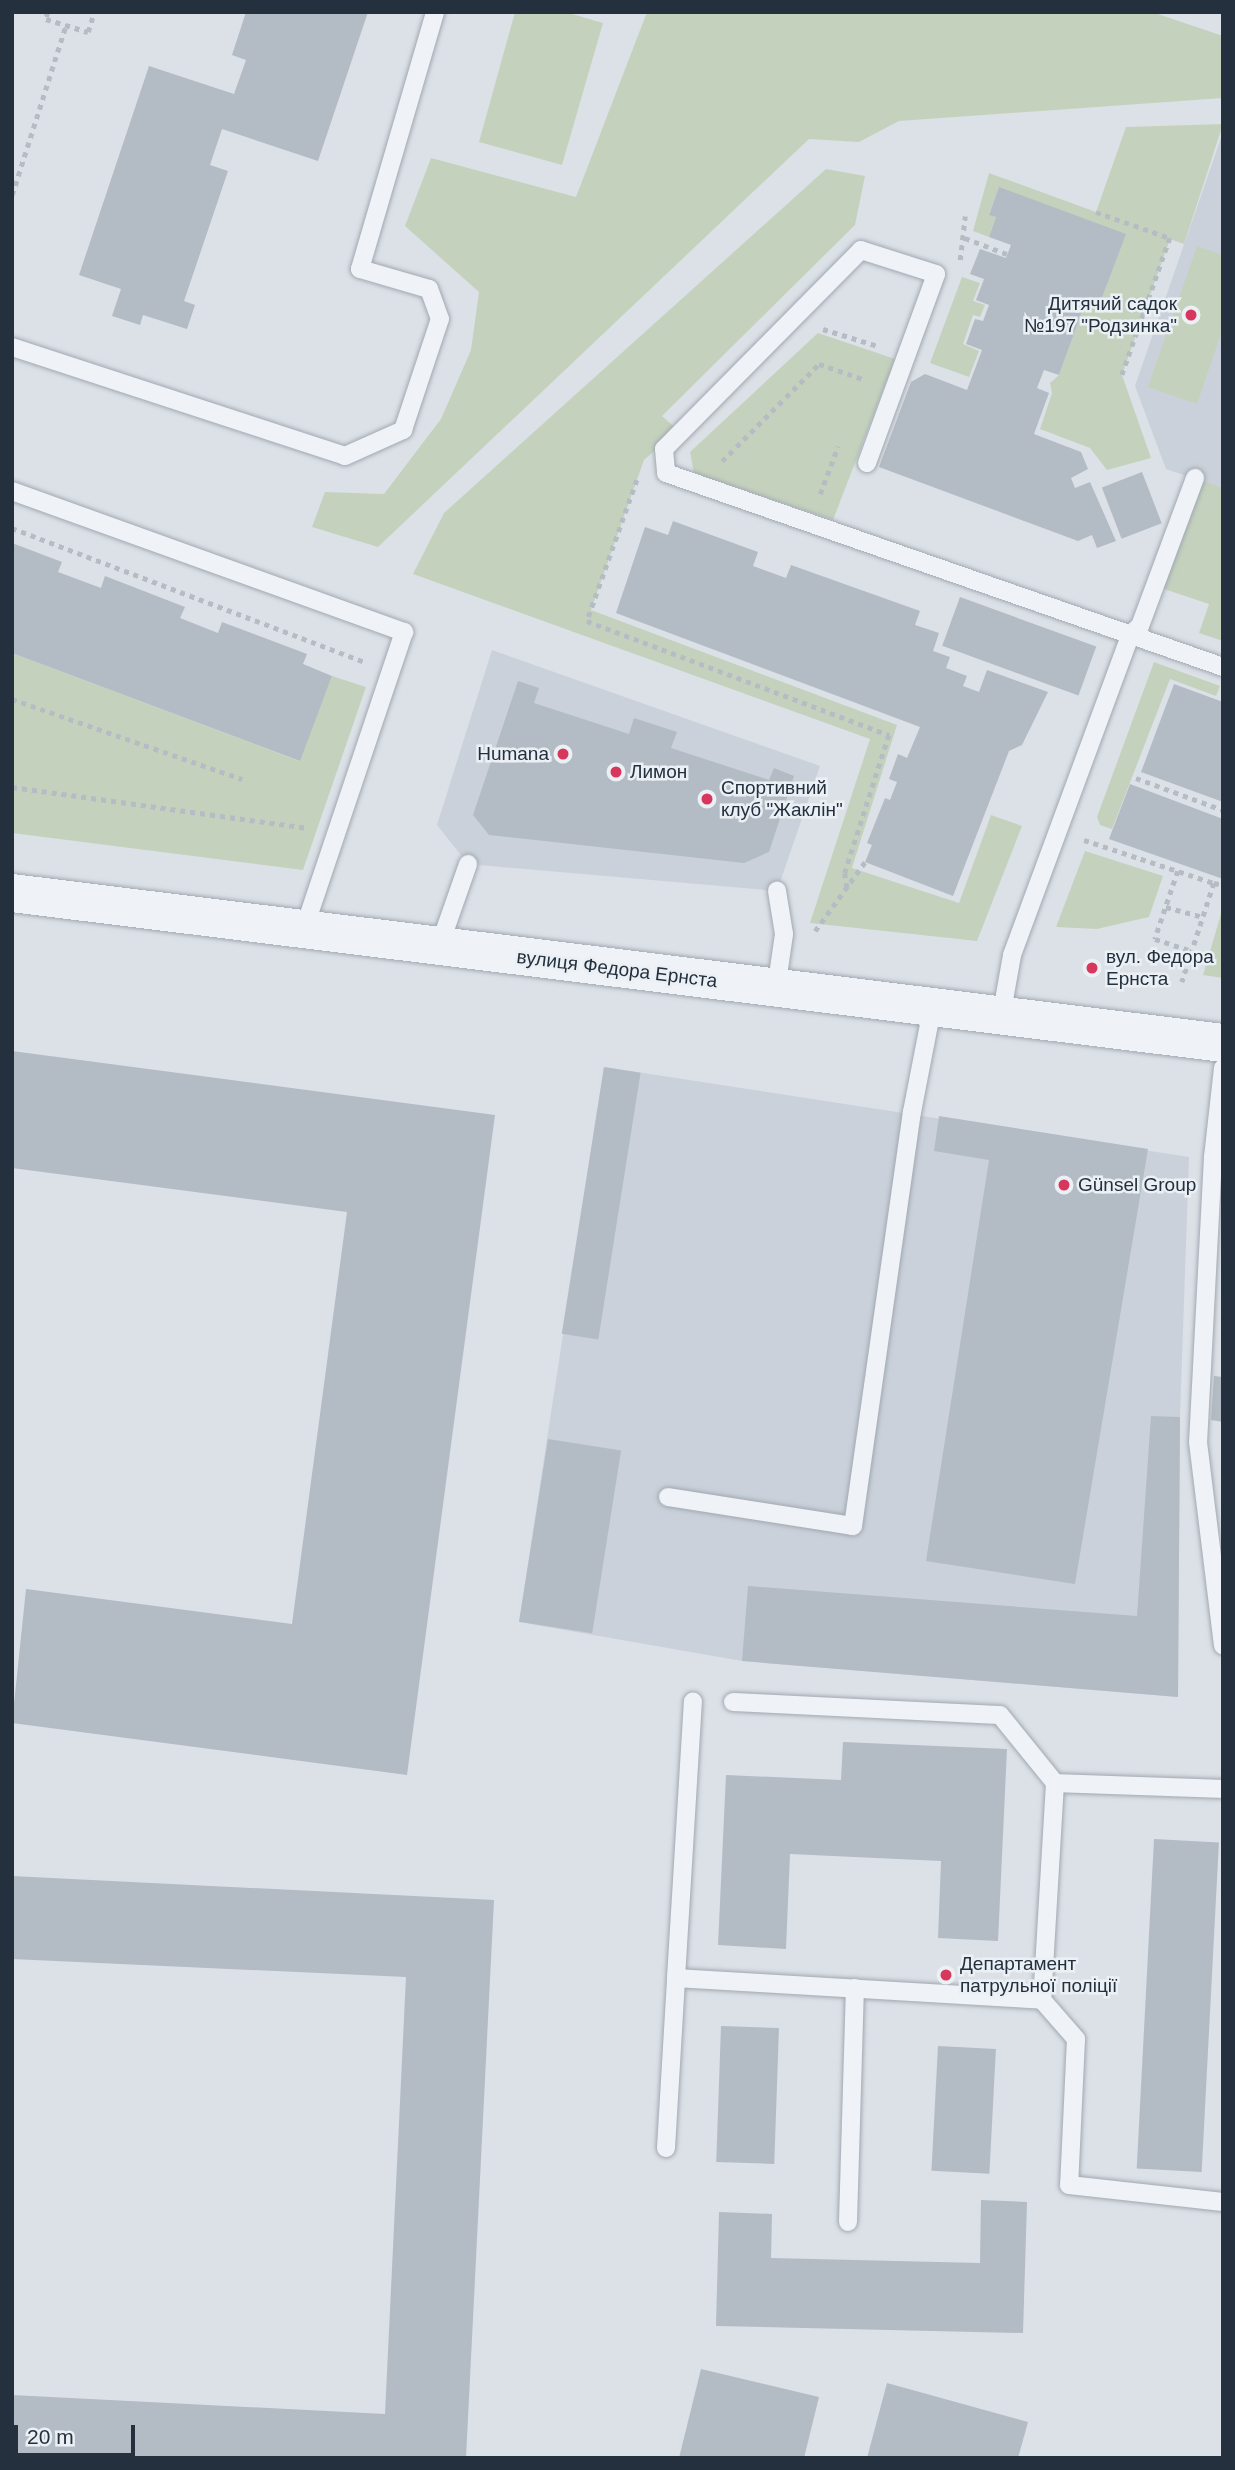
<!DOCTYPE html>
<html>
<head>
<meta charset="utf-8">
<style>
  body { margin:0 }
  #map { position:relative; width:1235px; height:2470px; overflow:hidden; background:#dce1e7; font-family:Arial,sans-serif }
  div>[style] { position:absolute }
  .built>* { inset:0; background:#cad1da }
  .green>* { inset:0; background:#c4d2bd }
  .building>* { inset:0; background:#b3bbc4; transform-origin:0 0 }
  .path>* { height:4.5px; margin-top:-2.25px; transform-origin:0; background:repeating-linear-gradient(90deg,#b6bcc3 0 5px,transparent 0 10px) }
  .roads { filter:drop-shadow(0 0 2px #a1a8b1) drop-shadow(0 0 2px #a1a8b1) }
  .service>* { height:18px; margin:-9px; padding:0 9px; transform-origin:9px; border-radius:9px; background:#eff2f6 }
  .tertiary>* { height:38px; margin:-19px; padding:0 19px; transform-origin:19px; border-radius:19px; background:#eff2f6 }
  .dots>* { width:19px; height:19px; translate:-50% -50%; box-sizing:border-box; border:4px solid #ebf0f5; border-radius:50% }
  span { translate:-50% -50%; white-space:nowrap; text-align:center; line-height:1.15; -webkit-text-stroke:5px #ebf0f5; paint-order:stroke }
  .poi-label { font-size:19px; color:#25303f }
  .right { translate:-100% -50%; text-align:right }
  .left { translate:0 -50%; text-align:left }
  .street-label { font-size:19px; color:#25303f }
  .frame { position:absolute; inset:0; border:14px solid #25303f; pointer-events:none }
  .scale { position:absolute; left:14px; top:2425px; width:121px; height:32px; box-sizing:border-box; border:4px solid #25303f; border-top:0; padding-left:9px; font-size:21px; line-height:24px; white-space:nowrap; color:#25303f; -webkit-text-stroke:5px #ebf0f5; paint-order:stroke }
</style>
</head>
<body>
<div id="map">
  <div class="built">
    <div style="clip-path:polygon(1223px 132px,1223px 488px,1166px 469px,1135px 386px)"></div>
    <div style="clip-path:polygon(492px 650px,820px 766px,777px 891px,468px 864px,437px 825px)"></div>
    <div style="clip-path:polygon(604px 1067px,1189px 1157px,1180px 1417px,1178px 1697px,742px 1661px,519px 1622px)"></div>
  </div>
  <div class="green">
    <div style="clip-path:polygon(515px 12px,565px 12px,603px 23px,562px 165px,479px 142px)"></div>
    <div style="clip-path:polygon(647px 12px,1152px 12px,1223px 36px,1223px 98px,899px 121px,859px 142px,809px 139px,378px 547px,312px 527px,325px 492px,384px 494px,441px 419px,471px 350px,479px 292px,405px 226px,431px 158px,576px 197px)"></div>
    <div style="clip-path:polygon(1223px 124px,1184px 244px,1170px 239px,1122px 375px,1151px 458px,1107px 470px,1090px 448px,1040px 429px,1052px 393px,1050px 383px,1059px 375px,1082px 312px,1100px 303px,1125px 234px,999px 188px,989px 214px,996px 217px,989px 237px,973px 231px,989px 173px,1096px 212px,1126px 127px)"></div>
    <div style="clip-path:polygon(826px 169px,865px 176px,855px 225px,662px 416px,678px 430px,644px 460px,591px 610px,897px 725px,852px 868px,959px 903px,991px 815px,1022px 826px,977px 941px,810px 923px,870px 739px,413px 574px,444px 513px)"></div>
    <div style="clip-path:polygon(1197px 246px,1223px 255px,1223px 328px,1197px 404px,1148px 387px)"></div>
    <div style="clip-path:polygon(962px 277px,980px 283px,973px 301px,985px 305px,980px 317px,973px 315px,963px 344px,979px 351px,969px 377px,930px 363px)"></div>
    <div style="clip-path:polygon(818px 333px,895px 359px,833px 520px,694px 473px,690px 452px)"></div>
    <div style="clip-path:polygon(1195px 478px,1223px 488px,1223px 641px,1199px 633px,1209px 604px,1155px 586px)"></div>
    <div style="clip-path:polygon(12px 653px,299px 761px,332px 676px,366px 687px,303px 870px,12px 833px)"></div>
    <div style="clip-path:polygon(1154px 662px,1220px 686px,1216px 696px,1170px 679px,1112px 829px,1100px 825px,1097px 817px)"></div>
    <div style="clip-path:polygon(1085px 851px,1163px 876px,1149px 917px,1097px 929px,1056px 927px)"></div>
    <div style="clip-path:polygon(1223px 907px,1223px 978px,1203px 975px)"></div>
  </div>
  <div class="building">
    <div style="clip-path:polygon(246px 12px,368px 12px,318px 161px,222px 129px,210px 165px,228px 171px,184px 301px,195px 305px,187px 329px,143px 315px,140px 325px,112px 316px,121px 289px,79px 275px,149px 66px,234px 94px,246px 60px,232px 55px)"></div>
    <div style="clip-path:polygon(999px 187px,1126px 234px,1100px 303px,1082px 312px,1059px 375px,1044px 370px,1037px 388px,1049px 393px,1034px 434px,1081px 452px,1088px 469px,1071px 478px,1075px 488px,1090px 482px,1116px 541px,1097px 548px,1092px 535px,1078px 541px,879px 467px,911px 382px,925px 374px,967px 390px,982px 350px,966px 344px,975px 319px,983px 321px,989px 305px,976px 300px,984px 279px,970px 274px,980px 249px,1006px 258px,1011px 245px,989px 237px,996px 217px,989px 215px)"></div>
    <div style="left:1142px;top:472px;width:55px;height:43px;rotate:69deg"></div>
    <div style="clip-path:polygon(673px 521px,758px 552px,753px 566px,786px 578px,791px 565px,920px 611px,915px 625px,939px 633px,933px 651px,950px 657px,946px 668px,967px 676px,963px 686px,979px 692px,987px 670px,1048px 692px,1022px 745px,1009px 751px,953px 896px,865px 862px,872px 845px,867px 843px,885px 798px,890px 800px,897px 782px,889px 779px,898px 754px,907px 758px,920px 727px,616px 613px,645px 527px,668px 535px)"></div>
    <div style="clip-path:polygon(12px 543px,62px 562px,58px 572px,101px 588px,105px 576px,185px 607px,180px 618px,218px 633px,222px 622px,307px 654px,303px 664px,332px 676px,300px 761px,12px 653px)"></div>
    <div style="left:960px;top:597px;width:145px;height:52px;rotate:20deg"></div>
    <div style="clip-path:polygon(518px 681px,539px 688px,534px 703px,629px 734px,634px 718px,677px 732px,671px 748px,769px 780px,774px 768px,794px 776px,769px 852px,744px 863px,489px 835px,473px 815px)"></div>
    <div style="clip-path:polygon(1174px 684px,1223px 702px,1223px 802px,1141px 772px)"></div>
    <div style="clip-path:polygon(1130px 784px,1223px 819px,1223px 879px,1109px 839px)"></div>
    <div style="clip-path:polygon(12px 1051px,495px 1115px,407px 1775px,12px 1723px,26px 1589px,292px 1624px,347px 1212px,12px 1168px)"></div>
    <div style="left:604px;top:1067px;width:37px;height:270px;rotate:9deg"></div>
    <div style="clip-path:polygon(939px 1116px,1148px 1149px,1075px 1584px,926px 1561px,989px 1160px,934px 1151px)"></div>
    <div style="clip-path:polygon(1214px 1376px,1223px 1377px,1223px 1422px,1211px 1420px)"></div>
    <div style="clip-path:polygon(1151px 1416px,1180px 1417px,1178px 1697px,742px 1661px,748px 1586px,1137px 1616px)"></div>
    <div style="left:548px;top:1439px;width:74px;height:185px;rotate:9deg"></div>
    <div style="clip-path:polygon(843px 1742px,1007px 1749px,998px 1941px,938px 1938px,941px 1861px,790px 1854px,786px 1949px,718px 1945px,726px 1775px,841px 1780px)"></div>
    <div style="left:1154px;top:1839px;width:65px;height:330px;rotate:3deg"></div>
    <div style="clip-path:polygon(12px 1876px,494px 1900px,466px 2458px,12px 2458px,12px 2395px,385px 2414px,406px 1977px,12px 1959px)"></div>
    <div style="left:721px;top:2026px;width:58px;height:136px;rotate:2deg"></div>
    <div style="left:938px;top:2046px;width:58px;height:125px;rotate:3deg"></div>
    <div style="clip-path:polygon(981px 2200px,1027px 2202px,1023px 2333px,716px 2326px,719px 2212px,772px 2214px,771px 2258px,980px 2263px)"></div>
    <div style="clip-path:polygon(701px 2369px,819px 2397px,804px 2458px,679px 2458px)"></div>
    <div style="clip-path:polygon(887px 2383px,1028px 2422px,1018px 2458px,867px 2458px)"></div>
  </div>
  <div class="path">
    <div style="left:48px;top:12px;width:7px;rotate:106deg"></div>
    <div style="left:46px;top:19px;width:44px;rotate:17.2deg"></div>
    <div style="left:88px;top:32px;width:21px;rotate:-73deg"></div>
    <div style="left:12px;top:195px;width:178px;rotate:-72.4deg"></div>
    <div style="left:1096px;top:212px;width:78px;rotate:19.4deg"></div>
    <div style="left:1170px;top:238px;width:145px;rotate:109.3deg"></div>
    <div style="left:965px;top:238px;width:45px;rotate:20.9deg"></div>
    <div style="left:960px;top:260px;width:44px;rotate:-83.5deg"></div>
    <div style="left:823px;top:329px;width:58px;rotate:17.2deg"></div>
    <div style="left:722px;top:461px;width:137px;rotate:-45deg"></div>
    <div style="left:819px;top:364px;width:46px;rotate:18.8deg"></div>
    <div style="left:637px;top:480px;width:150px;rotate:109.5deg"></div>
    <div style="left:587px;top:621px;width:323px;rotate:20.7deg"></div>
    <div style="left:889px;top:735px;width:145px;rotate:107.7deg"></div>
    <div style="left:845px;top:873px;width:15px;rotate:82deg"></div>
    <div style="left:820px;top:494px;width:51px;rotate:-69.4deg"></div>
    <div style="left:12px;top:528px;width:378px;rotate:20.8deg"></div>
    <div style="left:12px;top:699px;width:244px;rotate:19.2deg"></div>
    <div style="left:1136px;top:778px;width:93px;rotate:20.2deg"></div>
    <div style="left:12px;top:787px;width:297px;rotate:7.9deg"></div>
    <div style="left:1084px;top:840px;width:137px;rotate:18.3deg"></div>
    <div style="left:1214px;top:883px;width:104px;rotate:107.9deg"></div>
    <div style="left:1178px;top:871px;width:72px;rotate:108.7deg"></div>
    <div style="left:1155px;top:939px;width:39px;rotate:18deg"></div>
    <div style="left:1214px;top:883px;width:9px;rotate:13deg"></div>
    <div style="left:1166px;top:907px;width:38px;rotate:15deg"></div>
    <div style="left:815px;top:931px;width:85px;rotate:-54.1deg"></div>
  </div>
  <div class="roads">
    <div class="service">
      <div style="left:12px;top:347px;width:350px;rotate:18.1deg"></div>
      <div style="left:345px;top:456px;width:64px;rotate:-24.1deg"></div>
      <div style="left:403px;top:430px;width:117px;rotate:-71.6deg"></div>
      <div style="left:440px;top:319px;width:32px;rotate:-110deg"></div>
      <div style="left:429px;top:289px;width:72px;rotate:-163.8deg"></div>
      <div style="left:360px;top:269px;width:268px;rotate:-73.7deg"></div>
      <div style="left:867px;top:463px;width:201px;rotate:-69.9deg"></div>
      <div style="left:936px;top:274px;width:79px;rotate:-162.3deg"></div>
      <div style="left:861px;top:250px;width:280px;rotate:134.7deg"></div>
      <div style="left:664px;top:449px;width:24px;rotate:85deg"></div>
      <div style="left:666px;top:473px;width:590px;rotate:19.2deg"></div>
      <div style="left:12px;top:491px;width:417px;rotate:19.8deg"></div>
      <div style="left:404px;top:632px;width:313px;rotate:108.6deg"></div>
      <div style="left:439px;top:947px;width:88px;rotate:-70.7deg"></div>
      <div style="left:776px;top:989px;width:56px;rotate:-81.7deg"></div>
      <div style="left:784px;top:934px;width:44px;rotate:-99.2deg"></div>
      <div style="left:1001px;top:1017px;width:63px;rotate:-79.9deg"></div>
      <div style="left:1012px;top:955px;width:342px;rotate:-69.7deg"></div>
      <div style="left:1131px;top:634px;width:12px;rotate:-42deg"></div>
      <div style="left:1140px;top:626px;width:158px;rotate:-69.6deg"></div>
      <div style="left:1223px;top:1068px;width:90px;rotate:96.4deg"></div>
      <div style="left:1213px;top:1157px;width:285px;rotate:93deg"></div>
      <div style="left:1198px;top:1442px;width:205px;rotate:83deg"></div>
      <div style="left:668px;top:1497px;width:187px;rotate:8.9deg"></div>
      <div style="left:853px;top:1526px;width:418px;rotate:-81.9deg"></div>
      <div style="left:912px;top:1112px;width:105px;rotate:-79deg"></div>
      <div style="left:733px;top:1702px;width:267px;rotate:2.8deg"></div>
      <div style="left:1000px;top:1715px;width:87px;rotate:51deg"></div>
      <div style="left:1055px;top:1783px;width:168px;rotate:2deg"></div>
      <div style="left:1055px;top:1783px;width:217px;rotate:93.4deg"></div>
      <div style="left:1042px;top:2000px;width:52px;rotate:48.9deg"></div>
      <div style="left:1076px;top:2039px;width:146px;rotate:92.7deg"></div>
      <div style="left:1069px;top:2185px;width:155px;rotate:6.3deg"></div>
      <div style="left:676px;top:1978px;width:277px;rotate:-86.5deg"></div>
      <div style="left:666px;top:2148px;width:170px;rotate:-86.6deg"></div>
      <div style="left:676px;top:1978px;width:367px;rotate:3.4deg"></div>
      <div style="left:848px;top:2222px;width:234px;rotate:-88.3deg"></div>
    </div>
    <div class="tertiary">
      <div style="left:12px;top:893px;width:1220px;rotate:7.06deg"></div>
    </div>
  </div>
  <div class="dots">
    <div style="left:1191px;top:315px;background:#d7375c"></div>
    <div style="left:563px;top:754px;background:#d7375c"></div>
    <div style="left:616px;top:772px;background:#d7375c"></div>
    <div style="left:707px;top:799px;background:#d7375c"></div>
    <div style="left:1092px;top:968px;background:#d7375c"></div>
    <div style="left:1064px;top:1185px;background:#d7375c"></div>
    <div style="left:946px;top:1975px;background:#d7375c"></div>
  </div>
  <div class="poi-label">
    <span class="right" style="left:1177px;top:315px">Дитячий садок<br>№197 "Родзинка"</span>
    <span class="right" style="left:549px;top:754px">Humana</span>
    <span class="left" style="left:630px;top:772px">Лимон</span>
    <span class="left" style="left:721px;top:799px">Спортивний<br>клуб "Жаклін"</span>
    <span class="left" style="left:1106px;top:968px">вул. Федора<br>Ернста</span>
    <span class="left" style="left:1078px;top:1185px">Günsel Group</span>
    <span class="left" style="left:960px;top:1975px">Департамент<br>патрульної поліції</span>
  </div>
  <div class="street-label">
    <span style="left:617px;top:969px;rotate:7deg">вулиця Федора Ернста</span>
  </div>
  <div class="frame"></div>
  <div class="scale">20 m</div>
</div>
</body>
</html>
